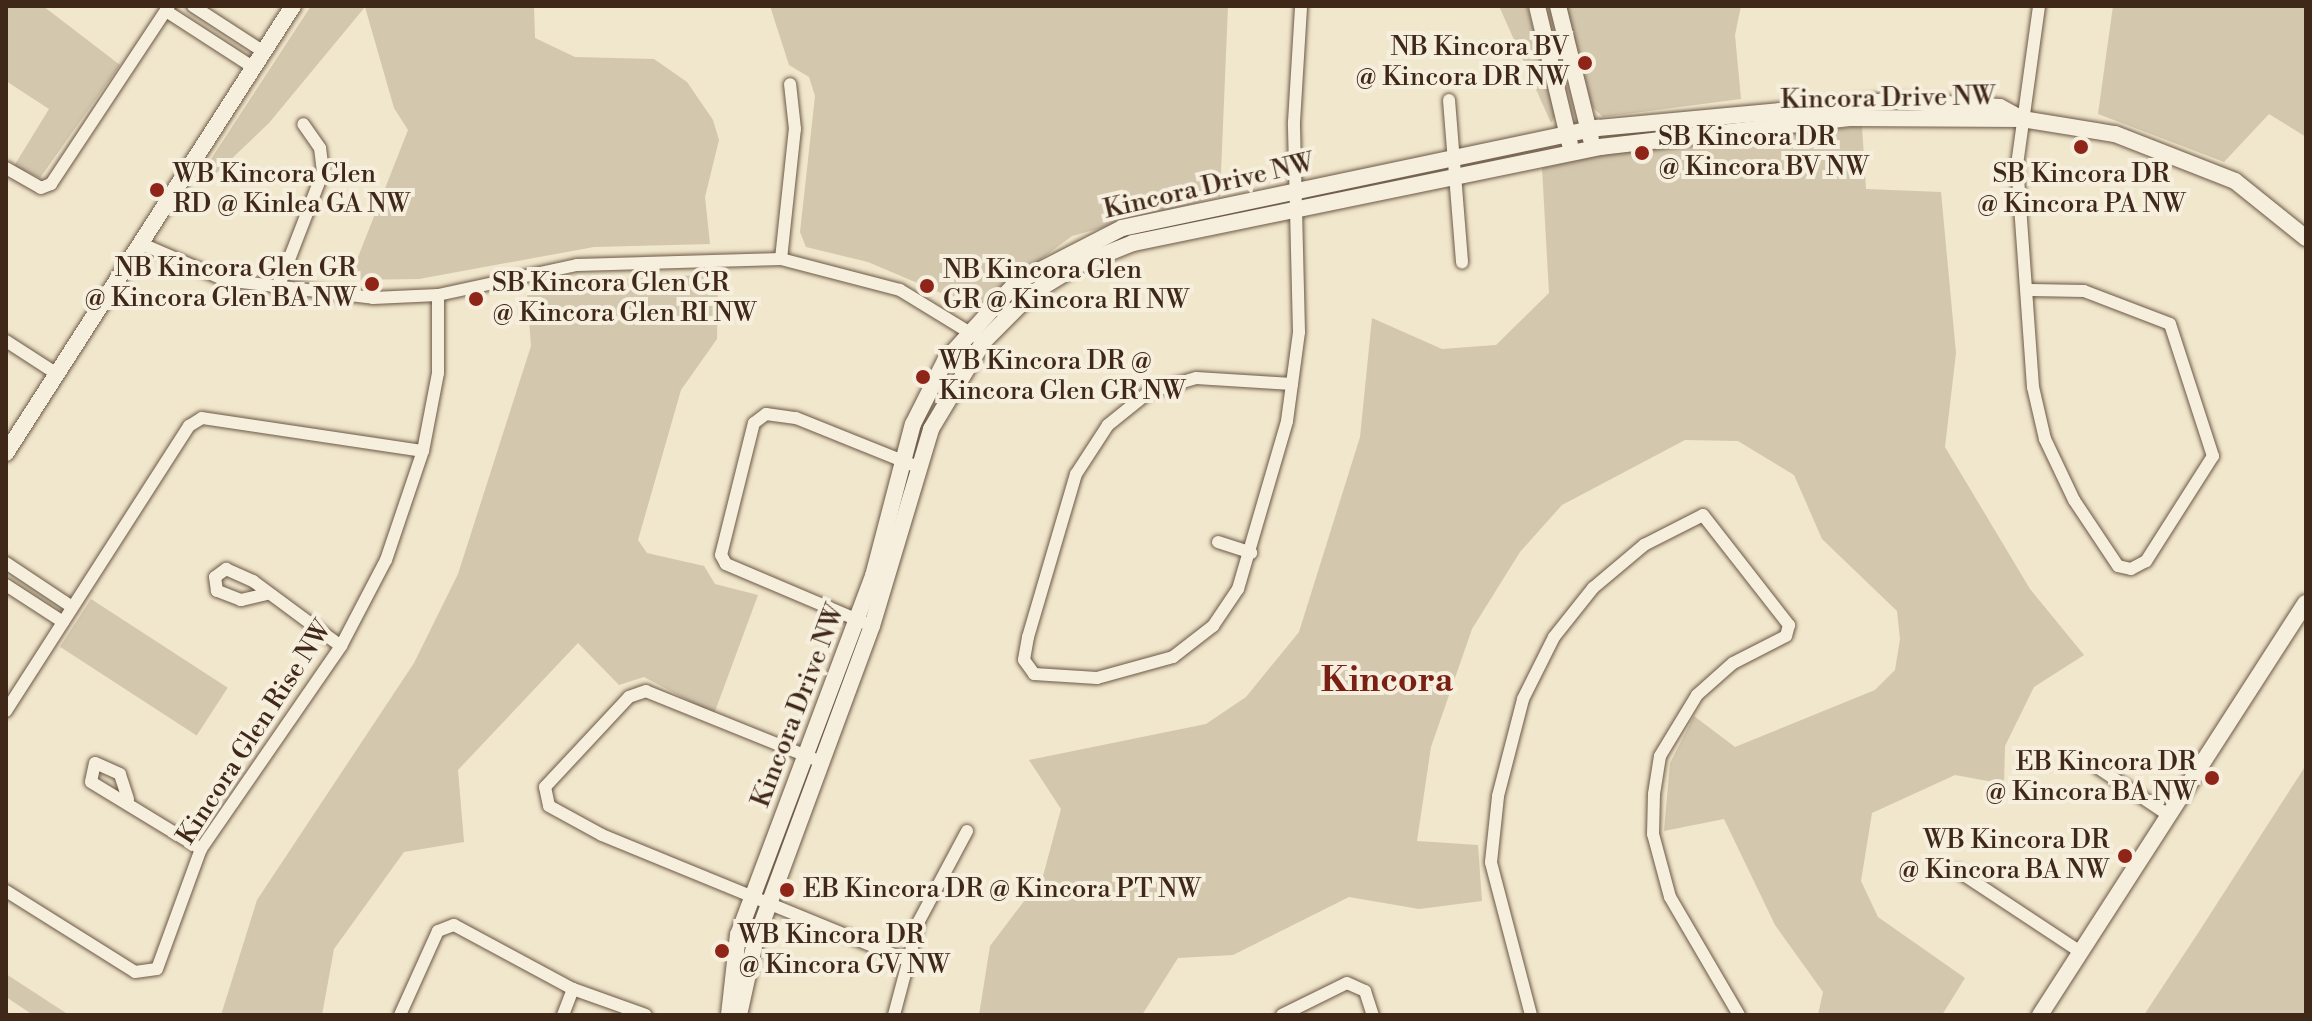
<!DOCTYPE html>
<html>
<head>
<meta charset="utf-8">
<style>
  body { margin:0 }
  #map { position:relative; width:2312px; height:1021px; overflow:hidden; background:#f1e7cc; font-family:"Libre Bodoni",serif }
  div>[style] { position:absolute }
  .green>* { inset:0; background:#d3c7ae; transform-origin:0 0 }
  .roads { filter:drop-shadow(0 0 2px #6c5846) drop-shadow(0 0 2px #6c5846) }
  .street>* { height:12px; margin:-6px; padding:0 6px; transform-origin:6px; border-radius:6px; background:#f6efde }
  .secondary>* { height:16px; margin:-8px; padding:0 8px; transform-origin:8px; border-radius:8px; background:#f6efde }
  .dots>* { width:22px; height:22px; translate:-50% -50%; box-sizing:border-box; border:4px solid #f6efde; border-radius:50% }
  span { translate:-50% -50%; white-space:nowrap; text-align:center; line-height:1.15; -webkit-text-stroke:8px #f6efde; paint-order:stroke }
  .poi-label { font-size:26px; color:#402819 }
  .right { translate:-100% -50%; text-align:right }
  .left { translate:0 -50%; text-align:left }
  .street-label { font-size:26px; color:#402819 }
  .district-label { font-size:34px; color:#7a1f14; font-weight:700 }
  .frame { position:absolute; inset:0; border:8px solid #402819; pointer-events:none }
</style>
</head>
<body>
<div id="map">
  <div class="green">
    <div style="clip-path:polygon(6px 6px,43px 6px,120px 65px,40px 178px,14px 166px,49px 109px,6px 81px)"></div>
    <div style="clip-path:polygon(311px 6px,534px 6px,535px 38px,575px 57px,654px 59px,687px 82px,713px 120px,719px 140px,705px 197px,710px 244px,594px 247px,419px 279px,349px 280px,408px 130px,394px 108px,365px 7px,269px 123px,203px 186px,196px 182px)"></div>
    <div style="clip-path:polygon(770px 6px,1228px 6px,1220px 196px,1072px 236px,976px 308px,868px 262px,806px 247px,800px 232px,815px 96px,809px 77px,789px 65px)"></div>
    <div style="clip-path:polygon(1499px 6px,1527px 6px,1557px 114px,1551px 123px)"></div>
    <div style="clip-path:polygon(1565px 6px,1741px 6px,1735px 35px,1741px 99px,1603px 117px,1590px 105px)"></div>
    <div style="clip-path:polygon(2113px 6px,2306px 6px,2306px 137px,2269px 114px,2224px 162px,2098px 114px)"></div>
    <div style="clip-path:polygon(1862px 126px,1866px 189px,1941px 192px,1956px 353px,1945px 447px,2030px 589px,2084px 655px,2034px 687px,2005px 746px,2004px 784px,1955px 775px,1872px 813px,1861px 881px,1878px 917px,1965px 978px,1942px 1015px,1818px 1015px,1823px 992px,1775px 925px,1724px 819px,1664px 831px,1670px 763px,1694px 716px,1735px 747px,1875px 690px,1895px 670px,1900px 639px,1897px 611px,1822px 539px,1794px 475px,1738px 441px,1685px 440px,1562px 505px,1520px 552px,1472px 629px,1431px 747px,1417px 841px,1478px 845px,1482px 901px,1419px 909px,1349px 897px,1233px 955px,1178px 958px,1142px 1015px,979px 1015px,990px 946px,1043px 876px,1061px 809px,1029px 760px,1206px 724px,1246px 697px,1299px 632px,1360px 437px,1372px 318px,1442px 349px,1496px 345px,1549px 293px,1542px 168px,1624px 150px)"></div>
    <div style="clip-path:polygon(718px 274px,717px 339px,681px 390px,638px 540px,647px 553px,704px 566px,715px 584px,758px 595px,714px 714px,644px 677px,619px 685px,578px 643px,458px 770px,464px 842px,404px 852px,334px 949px,322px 1015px,221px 1015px,257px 900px,414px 663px,458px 574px,531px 346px,527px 293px,579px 281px)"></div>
    <div style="left:91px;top:599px;width:163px;height:57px;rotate:33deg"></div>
    <div style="clip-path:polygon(2306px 765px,2306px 1015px,2144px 1015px,2200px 930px)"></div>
    <div style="clip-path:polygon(6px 974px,69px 1015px,33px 1015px,6px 997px)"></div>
  </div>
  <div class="roads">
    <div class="street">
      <div style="left:193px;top:6px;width:85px;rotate:32.9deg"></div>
      <div style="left:166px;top:11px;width:105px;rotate:32.9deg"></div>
      <div style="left:1449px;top:100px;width:163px;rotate:85.4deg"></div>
      <div style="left:6px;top:168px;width:40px;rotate:29.7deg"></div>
      <div style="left:41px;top:188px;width:11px;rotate:-22deg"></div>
      <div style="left:51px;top:184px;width:214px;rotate:-56.5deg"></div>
      <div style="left:142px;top:244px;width:90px;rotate:23.4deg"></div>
      <div style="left:225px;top:280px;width:149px;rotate:6.9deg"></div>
      <div style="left:373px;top:298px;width:65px;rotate:-2.6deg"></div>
      <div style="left:438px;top:295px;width:142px;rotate:-12.2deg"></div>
      <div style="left:577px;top:265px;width:204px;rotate:-1.7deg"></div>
      <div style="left:781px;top:259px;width:123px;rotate:14.6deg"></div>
      <div style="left:900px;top:290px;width:90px;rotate:31.4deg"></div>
      <div style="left:781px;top:259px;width:131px;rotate:-83.9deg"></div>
      <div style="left:795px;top:129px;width:45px;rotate:-96.3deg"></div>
      <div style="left:278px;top:288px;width:124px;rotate:-68.8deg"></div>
      <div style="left:323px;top:172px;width:24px;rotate:-97deg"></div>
      <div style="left:320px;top:148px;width:29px;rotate:-125deg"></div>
      <div style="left:2031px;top:290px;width:53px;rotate:1.1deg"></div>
      <div style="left:2084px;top:291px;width:92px;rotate:21deg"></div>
      <div style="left:2170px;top:324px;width:139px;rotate:72deg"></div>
      <div style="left:2213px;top:456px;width:125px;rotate:122.5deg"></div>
      <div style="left:2146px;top:561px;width:17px;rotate:152deg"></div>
      <div style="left:2131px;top:569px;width:13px;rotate:-167deg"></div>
      <div style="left:2118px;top:566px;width:79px;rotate:-123.7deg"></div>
      <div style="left:2074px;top:500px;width:68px;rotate:-115.4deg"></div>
      <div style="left:2045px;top:439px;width:53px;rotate:-103deg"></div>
      <div style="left:2033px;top:387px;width:223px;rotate:-94.1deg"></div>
      <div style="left:2017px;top:165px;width:161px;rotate:-82.1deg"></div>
      <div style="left:6px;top:341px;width:61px;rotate:32.9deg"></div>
      <div style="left:1292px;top:384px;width:96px;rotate:-176.4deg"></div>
      <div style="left:1196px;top:378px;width:49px;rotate:163.4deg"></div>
      <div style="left:1149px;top:392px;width:53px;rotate:141.2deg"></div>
      <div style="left:1108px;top:425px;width:59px;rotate:123.1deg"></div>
      <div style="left:1076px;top:474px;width:170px;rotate:106.4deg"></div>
      <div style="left:1028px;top:637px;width:23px;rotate:100deg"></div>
      <div style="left:1024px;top:660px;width:17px;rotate:54deg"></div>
      <div style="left:1034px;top:674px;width:63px;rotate:3.6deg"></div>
      <div style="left:1097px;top:678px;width:79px;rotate:-15.4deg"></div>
      <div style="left:1173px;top:657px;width:51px;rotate:-37.8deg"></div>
      <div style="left:1213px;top:626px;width:45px;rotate:-56deg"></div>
      <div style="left:1238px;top:589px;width:175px;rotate:-73.7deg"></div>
      <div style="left:1287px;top:421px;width:90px;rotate:-82.3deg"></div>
      <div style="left:1299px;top:332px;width:210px;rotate:-91.4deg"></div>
      <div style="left:1294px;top:122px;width:116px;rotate:-86.5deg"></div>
      <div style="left:1218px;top:542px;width:35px;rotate:18deg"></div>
      <div style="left:6px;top:563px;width:79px;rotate:33.7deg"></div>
      <div style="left:6px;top:585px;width:68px;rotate:33deg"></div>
      <div style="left:267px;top:594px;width:27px;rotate:167deg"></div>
      <div style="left:241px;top:600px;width:26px;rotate:-159deg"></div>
      <div style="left:217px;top:591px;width:14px;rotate:-98deg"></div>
      <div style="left:215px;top:577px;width:14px;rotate:-36deg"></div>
      <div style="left:226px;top:569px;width:30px;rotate:24deg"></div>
      <div style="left:253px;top:581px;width:109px;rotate:36.5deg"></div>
      <div style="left:872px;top:626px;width:159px;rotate:-157deg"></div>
      <div style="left:726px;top:564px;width:10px;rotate:-119deg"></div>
      <div style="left:721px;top:555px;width:136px;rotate:-76deg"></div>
      <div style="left:754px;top:423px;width:15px;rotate:-37deg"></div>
      <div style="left:766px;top:414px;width:30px;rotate:8deg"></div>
      <div style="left:796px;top:418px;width:131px;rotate:21.9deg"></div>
      <div style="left:6px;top:711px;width:339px;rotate:-57.3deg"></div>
      <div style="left:189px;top:426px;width:15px;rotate:-32deg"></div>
      <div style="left:202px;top:418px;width:223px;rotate:8.5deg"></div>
      <div style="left:814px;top:759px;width:181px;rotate:-158deg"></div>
      <div style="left:646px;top:691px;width:18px;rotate:161deg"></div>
      <div style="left:629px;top:697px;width:123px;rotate:133deg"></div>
      <div style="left:545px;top:787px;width:19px;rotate:78deg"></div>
      <div style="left:549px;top:806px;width:60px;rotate:28.7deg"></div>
      <div style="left:602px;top:835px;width:326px;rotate:22.3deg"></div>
      <div style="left:2097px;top:767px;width:84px;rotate:33.9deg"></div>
      <div style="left:128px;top:799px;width:26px;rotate:-108deg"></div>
      <div style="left:120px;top:774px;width:27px;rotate:-156deg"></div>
      <div style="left:95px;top:763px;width:19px;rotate:102deg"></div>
      <div style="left:91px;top:782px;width:129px;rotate:31.3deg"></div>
      <div style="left:1958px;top:871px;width:145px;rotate:33.5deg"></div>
      <div style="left:6px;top:891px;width:152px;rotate:32.1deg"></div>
      <div style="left:135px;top:972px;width:22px;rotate:-8deg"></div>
      <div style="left:157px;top:969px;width:128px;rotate:-69.9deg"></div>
      <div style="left:201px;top:849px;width:247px;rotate:-55.4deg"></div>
      <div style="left:341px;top:646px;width:97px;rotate:-62.4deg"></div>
      <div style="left:386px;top:560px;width:115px;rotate:-71.3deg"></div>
      <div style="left:423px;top:451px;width:79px;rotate:-79.1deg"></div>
      <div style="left:438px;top:373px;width:78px;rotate:-90deg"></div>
      <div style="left:400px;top:1015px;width:92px;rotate:-65.7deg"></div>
      <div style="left:438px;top:931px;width:17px;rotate:-21deg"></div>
      <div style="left:454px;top:925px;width:135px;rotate:28.3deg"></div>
      <div style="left:573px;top:989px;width:77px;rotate:19.6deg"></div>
      <div style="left:563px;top:1015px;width:28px;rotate:-69deg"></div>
      <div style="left:894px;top:1015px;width:97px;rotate:-75.1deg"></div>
      <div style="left:919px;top:921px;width:102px;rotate:-61.9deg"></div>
      <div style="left:1282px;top:1015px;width:72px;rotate:-26.2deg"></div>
      <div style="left:1347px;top:983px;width:20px;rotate:24deg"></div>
      <div style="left:1365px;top:991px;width:25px;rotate:72deg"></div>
      <div style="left:1531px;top:1015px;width:158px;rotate:-104.7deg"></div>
      <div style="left:1491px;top:862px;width:66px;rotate:-83.9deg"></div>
      <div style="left:1498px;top:796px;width:100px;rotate:-75.5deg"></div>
      <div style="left:1523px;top:699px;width:69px;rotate:-63.4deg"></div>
      <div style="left:1554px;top:637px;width:63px;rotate:-51.5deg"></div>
      <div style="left:1593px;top:588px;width:67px;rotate:-40.1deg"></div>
      <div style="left:1644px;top:545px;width:66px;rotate:-27deg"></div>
      <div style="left:1703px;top:515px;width:140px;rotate:52deg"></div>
      <div style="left:1789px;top:625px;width:11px;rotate:105deg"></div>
      <div style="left:1786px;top:636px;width:59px;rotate:153deg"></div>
      <div style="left:1733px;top:663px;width:48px;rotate:138.4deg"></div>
      <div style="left:1697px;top:695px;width:71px;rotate:121.2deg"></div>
      <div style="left:1660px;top:756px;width:38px;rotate:99deg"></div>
      <div style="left:1654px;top:794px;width:40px;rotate:91.4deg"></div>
      <div style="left:1653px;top:834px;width:65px;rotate:74.9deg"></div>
      <div style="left:1670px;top:897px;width:137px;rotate:59.7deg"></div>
    </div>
    <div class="secondary">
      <div style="left:1537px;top:6px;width:142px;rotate:76.6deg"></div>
      <div style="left:1558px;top:6px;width:137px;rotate:76.1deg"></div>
      <div style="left:6px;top:453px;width:531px;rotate:-57.3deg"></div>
      <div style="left:729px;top:1015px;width:81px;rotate:-83.6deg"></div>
      <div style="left:738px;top:935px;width:384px;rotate:-69.4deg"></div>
      <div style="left:873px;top:576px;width:157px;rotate:-75.3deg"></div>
      <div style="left:913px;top:424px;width:71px;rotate:-63.1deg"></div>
      <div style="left:945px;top:361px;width:107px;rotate:-47.7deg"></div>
      <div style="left:1017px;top:282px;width:118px;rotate:-27.2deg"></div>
      <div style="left:1122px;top:228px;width:486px;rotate:-11.9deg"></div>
      <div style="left:1598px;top:128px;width:292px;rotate:-5.3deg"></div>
      <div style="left:1889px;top:101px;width:111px;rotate:3.1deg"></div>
      <div style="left:2000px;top:107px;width:25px;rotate:29deg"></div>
      <div style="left:739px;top:1015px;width:75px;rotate:-77.6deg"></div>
      <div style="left:755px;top:942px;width:337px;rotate:-69.7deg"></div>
      <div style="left:872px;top:626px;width:206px;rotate:-73.3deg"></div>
      <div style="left:931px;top:429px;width:101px;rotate:-59.1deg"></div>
      <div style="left:983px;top:342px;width:68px;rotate:-45deg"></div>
      <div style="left:1031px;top:294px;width:55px;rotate:-31.7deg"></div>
      <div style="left:1078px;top:265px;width:59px;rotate:-21.8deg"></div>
      <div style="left:1133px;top:243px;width:477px;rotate:-11.6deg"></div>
      <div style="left:1600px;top:147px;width:253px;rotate:-6.6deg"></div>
      <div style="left:1851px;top:118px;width:171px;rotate:0.3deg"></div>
      <div style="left:2022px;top:119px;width:94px;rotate:9.2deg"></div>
      <div style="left:2115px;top:134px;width:129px;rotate:21.4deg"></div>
      <div style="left:2235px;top:181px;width:91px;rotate:38.8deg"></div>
      <div style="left:2040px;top:1015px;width:490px;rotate:-57.2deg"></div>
    </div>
  </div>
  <div class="dots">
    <div style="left:1585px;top:63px;background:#8f2418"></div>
    <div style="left:2081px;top:147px;background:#8f2418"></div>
    <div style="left:1642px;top:153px;background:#8f2418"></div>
    <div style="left:157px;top:190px;background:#8f2418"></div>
    <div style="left:372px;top:284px;background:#8f2418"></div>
    <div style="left:927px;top:286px;background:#8f2418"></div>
    <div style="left:476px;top:299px;background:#8f2418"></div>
    <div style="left:923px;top:377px;background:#8f2418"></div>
    <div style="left:2212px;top:778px;background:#8f2418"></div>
    <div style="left:2125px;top:856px;background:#8f2418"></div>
    <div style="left:787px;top:890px;background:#8f2418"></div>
    <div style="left:722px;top:951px;background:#8f2418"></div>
  </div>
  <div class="poi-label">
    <span class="right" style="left:1569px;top:63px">NB Kincora BV<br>@ Kincora DR NW</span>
    <span class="left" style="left:1658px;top:153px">SB Kincora DR<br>@ Kincora BV NW</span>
    <span class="left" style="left:173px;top:190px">WB Kincora Glen<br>RD @ Kinlea GA NW</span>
    <span style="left:2081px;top:190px">SB Kincora DR<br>@ Kincora PA NW</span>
    <span class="right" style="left:356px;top:284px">NB Kincora Glen GR<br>@ Kincora Glen BA NW</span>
    <span class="left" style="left:943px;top:286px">NB Kincora Glen<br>GR @ Kincora RI NW</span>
    <span class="left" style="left:492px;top:299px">SB Kincora Glen GR<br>@ Kincora Glen RI NW</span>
    <span class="left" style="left:939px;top:377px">WB Kincora DR @<br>Kincora Glen GR NW</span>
    <span class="right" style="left:2196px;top:778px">EB Kincora DR<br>@ Kincora BA NW</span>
    <span class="right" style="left:2109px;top:856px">WB Kincora DR<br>@ Kincora BA NW</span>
    <span class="left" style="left:803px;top:890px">EB Kincora DR @ Kincora PT NW</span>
    <span class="left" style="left:738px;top:951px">WB Kincora DR<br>@ Kincora GV NW</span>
  </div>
  <div class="street-label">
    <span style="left:1888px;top:99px;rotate:-1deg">Kincora Drive NW</span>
    <span style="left:1209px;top:187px;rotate:-13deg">Kincora Drive NW</span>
    <span style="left:799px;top:706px;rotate:-69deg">Kincora Drive NW</span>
    <span style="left:255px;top:733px;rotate:-57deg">Kincora Glen Rise NW</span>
  </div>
  <div class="district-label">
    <span style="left:1387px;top:682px">Kincora</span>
  </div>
  <div class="frame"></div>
</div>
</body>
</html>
